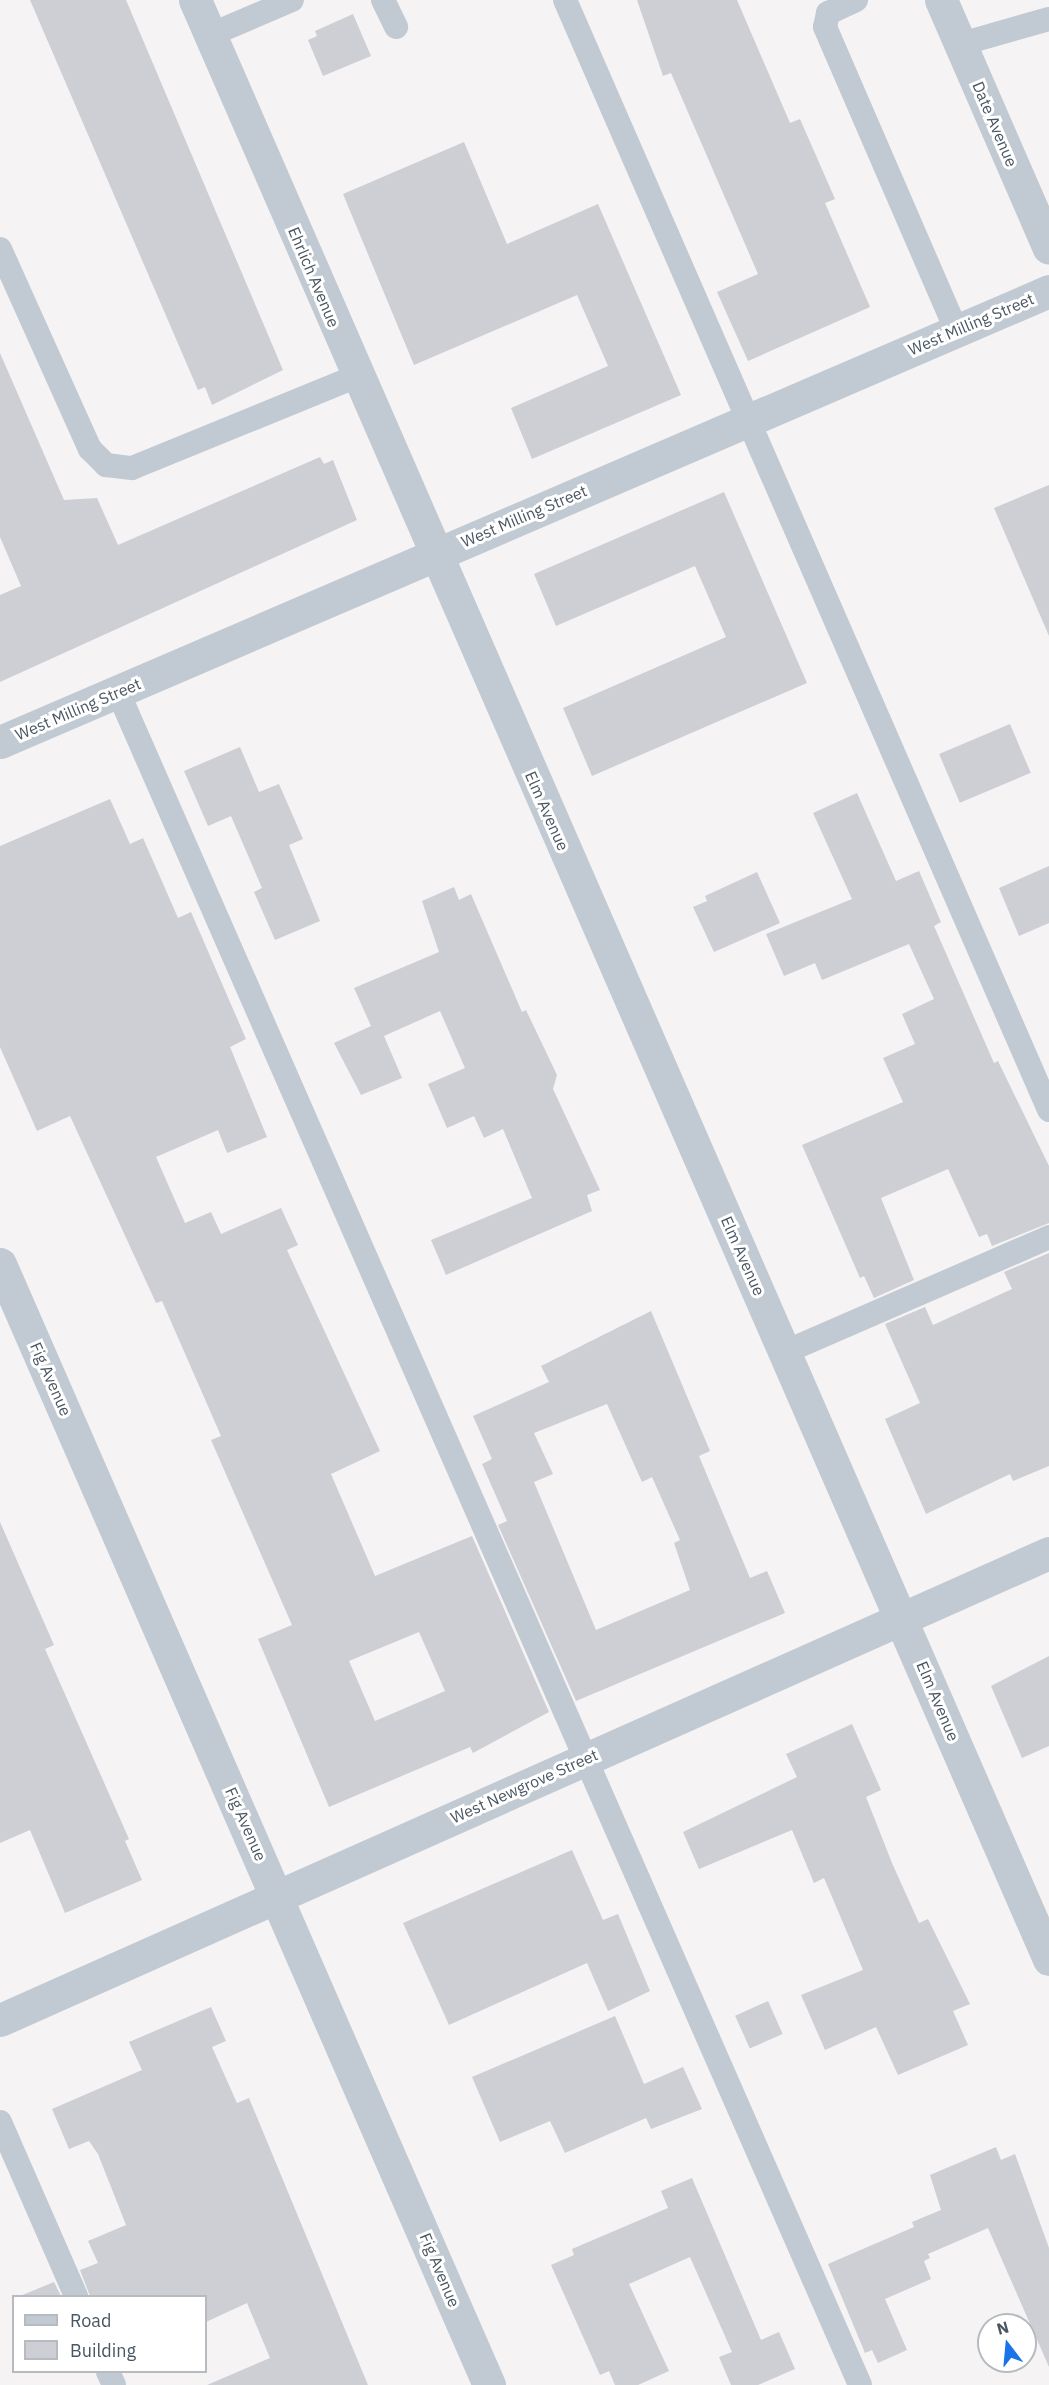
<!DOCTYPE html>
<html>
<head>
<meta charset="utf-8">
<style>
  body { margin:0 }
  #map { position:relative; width:1049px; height:2385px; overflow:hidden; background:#f5f3f3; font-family:"IBM Plex Sans",sans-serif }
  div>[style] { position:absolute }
  .building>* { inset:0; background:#cdcfd5; transform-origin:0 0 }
  .lane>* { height:24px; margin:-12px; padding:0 12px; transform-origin:12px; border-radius:12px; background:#c1cad2 }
  .street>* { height:33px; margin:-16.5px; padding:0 16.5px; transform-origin:16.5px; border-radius:16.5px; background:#c1cad2 }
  span { translate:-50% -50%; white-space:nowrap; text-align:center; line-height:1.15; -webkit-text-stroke:6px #fff; paint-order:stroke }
  .street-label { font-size:16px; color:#4a5661 }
  .legend { position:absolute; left:12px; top:2295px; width:195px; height:78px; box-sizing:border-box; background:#fff; border:2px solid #b7bbc0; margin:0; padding:8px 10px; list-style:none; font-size:18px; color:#4a5661 }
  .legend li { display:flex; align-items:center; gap:12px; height:30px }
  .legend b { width:30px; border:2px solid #b7bbc0 }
  .north { position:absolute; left:977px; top:2313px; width:60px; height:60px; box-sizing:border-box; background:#fff; border:2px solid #b7bbc0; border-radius:50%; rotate:344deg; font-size:16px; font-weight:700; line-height:24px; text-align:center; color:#4a5661 }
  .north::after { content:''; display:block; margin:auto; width:21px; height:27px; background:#1a73e8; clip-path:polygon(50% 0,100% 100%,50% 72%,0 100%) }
</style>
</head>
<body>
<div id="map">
  <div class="building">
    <div style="clip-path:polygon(30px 0,126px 0,283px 370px,212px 405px,205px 387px,198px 390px)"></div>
    <div style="clip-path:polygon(637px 0,737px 0,790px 123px,800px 119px,835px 199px,825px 203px,870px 307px,748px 361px,717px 292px,758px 274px,671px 73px,663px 76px)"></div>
    <div style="clip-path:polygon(353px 14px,371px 56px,323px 76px,308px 40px,317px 36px,315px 31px)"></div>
    <div style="clip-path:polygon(464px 142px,507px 244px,598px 204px,681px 395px,532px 459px,511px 408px,608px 366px,577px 295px,414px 365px,343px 194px)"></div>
    <div style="clip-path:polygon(0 353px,64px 500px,97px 498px,118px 545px,320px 457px,324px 464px,333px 460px,357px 520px,0 682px,0 595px,21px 586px,0 537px)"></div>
    <div style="clip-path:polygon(1049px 485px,1049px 636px,994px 508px)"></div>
    <div style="clip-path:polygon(724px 492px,807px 683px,592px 776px,563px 708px,726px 637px,695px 566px,556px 626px,534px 574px)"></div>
    <div style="left:1010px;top:724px;width:53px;height:77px;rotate:67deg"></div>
    <div style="clip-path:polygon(240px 747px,259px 792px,279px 784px,303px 839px,289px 845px,320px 921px,275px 940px,254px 892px,262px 888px,231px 816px,208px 826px,184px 771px)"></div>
    <div style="clip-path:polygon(857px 793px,896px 881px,919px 871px,941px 922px,934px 926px,994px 1063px,998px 1061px,1049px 1166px,1049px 1223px,992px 1246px,987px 1234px,979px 1237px,948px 1169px,881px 1198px,914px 1280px,874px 1298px,864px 1276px,860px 1278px,802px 1145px,903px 1102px,883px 1058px,915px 1044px,902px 1014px,934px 999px,909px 944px,822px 980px,815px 963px,784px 976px,766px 934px,852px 899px,813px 813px)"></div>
    <div style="clip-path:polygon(evenodd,110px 799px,130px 844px,143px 838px,178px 918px,191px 912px,246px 1039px,230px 1047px,267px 1137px,227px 1153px,218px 1130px,156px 1157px,185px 1223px,211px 1212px,221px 1234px,281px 1208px,298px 1245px,287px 1250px,380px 1451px,331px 1474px,375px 1576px,472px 1536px,549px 1712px,473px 1753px,470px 1747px,329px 1807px,258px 1639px,292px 1625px,211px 1440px,221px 1436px,162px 1301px,156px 1303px,70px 1116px,37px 1131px,0 1047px,0 846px,110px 799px,419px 1632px,445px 1691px,375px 1721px,349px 1661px,419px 1632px)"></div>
    <div style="clip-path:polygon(1049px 866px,1049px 923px,1019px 936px,999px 888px)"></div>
    <div style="clip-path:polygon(757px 872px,780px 923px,714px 952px,693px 907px,707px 901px,705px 896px)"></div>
    <div style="clip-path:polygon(454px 887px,459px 900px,471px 894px,522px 1012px,526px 1010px,557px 1075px,553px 1089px,600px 1190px,587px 1195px,592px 1211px,446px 1275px,431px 1240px,532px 1198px,503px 1129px,484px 1138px,474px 1116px,447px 1128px,428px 1084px,465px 1068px,440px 1011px,384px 1036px,402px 1078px,361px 1095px,334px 1043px,371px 1026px,354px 988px,439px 952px,422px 901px)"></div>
    <div style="clip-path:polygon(1049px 1253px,1049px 1466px,1013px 1481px,1010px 1474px,926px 1514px,885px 1419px,920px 1403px,885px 1324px,925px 1307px,933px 1325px,1012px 1289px,1004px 1272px)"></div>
    <div style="clip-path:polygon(evenodd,651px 1311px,710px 1451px,699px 1456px,750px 1578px,767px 1571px,785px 1613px,576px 1701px,498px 1525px,507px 1521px,482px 1464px,492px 1459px,473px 1416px,549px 1382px,541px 1366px,651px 1311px,607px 1404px,642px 1482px,652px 1477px,680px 1540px,674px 1543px,690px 1590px,596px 1630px,534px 1482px,553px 1474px,534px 1433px,607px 1404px)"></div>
    <div style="clip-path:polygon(0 1522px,54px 1645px,45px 1649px,129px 1839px,125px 1841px,142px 1880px,65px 1913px,30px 1830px,0 1843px)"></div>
    <div style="clip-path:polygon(1049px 1656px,1049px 1746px,1022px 1758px,991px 1686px)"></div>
    <div style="clip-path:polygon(852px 1724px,881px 1790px,866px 1797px,892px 1863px,919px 1923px,928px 1919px,970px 2004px,953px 2011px,968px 2045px,898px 2075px,876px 2027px,825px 2050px,801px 1995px,863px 1970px,824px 1878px,814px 1883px,792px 1830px,699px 1869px,683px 1832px,797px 1777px,786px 1754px)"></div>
    <div style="clip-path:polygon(572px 1850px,603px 1920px,618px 1914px,650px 1991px,608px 2011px,587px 1963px,449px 2025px,403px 1923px)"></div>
    <div style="left:768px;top:2001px;width:36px;height:36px;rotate:66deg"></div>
    <div style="clip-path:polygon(211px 2007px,226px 2041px,212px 2047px,237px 2103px,249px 2098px,368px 2385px,207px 2385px,270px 2358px,247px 2303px,206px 2322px,206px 2296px,90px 2296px,80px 2270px,98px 2263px,88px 2241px,126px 2225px,98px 2154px,89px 2141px,69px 2149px,52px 2109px,142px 2070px,129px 2042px)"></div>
    <div style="clip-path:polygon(615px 2016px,644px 2084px,683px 2067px,702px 2109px,651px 2129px,646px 2118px,565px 2153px,550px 2121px,500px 2142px,472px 2077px)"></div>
    <div style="clip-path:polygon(996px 2147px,1001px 2160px,1015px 2154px,1049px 2248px,1049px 2367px,988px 2228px,928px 2254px,930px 2258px,924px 2261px,931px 2279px,885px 2299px,907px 2350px,878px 2363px,872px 2350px,865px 2353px,828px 2264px,914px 2227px,912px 2222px,941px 2210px,930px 2175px)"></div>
    <div style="clip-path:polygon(692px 2178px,761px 2340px,779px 2332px,795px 2369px,758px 2385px,731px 2385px,719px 2357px,732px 2352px,690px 2257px,629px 2284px,669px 2371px,638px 2385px,615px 2385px,609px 2371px,600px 2375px,551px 2265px,574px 2255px,572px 2249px,668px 2208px,661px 2191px)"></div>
    <div style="clip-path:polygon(54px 2282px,61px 2296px,20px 2296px)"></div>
  </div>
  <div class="lane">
    <div style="left:383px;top:0;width:30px;rotate:64deg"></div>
    <div style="left:565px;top:0;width:1211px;rotate:66.44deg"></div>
    <div style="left:856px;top:0;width:31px;rotate:155deg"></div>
    <div style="left:828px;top:13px;width:14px;rotate:102deg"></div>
    <div style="left:825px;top:27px;width:330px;rotate:66.6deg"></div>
    <div style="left:210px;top:35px;width:89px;rotate:-23.1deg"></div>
    <div style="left:961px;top:44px;width:91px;rotate:-15.9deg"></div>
    <div style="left:0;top:249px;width:219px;rotate:65.8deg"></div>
    <div style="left:90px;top:449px;width:23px;rotate:45deg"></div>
    <div style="left:106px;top:465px;width:26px;rotate:7deg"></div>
    <div style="left:132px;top:468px;width:243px;rotate:-22.2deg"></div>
    <div style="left:118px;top:692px;width:1848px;rotate:66.33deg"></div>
    <div style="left:785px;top:1352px;width:288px;rotate:-23.5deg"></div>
    <div style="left:0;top:2122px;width:190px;rotate:66.4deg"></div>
    <div style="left:108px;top:2372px;width:14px;rotate:65deg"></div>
  </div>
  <div class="street">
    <div style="left:195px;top:0;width:2137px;rotate:66.45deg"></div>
    <div style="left:941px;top:0;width:270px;rotate:66.5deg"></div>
    <div style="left:0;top:742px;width:1142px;rotate:-23.26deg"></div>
    <div style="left:0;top:1264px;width:1223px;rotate:66.43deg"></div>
    <div style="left:0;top:2020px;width:1148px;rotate:-24deg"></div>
  </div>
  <div class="street-label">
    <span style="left:995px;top:124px;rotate:67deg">Date Avenue</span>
    <span style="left:314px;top:277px;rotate:67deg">Ehrlich Avenue</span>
    <span style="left:971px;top:324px;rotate:-23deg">West Milling Street</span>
    <span style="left:524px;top:516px;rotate:-23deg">West Milling Street</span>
    <span style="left:78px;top:709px;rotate:-23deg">West Milling Street</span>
    <span style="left:547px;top:811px;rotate:66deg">Elm Avenue</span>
    <span style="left:743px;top:1256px;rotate:66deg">Elm Avenue</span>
    <span style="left:51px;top:1379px;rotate:66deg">Fig Avenue</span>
    <span style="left:938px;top:1701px;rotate:67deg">Elm Avenue</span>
    <span style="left:524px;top:1786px;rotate:-24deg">West Newgrove Street</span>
    <span style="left:246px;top:1824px;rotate:66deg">Fig Avenue</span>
    <span style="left:440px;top:2270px;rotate:67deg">Fig Avenue</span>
  </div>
  <ul class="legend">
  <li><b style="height:8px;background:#c1cad2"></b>Road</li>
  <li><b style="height:16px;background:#cdcfd5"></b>Building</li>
  </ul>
  <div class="north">N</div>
</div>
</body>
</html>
